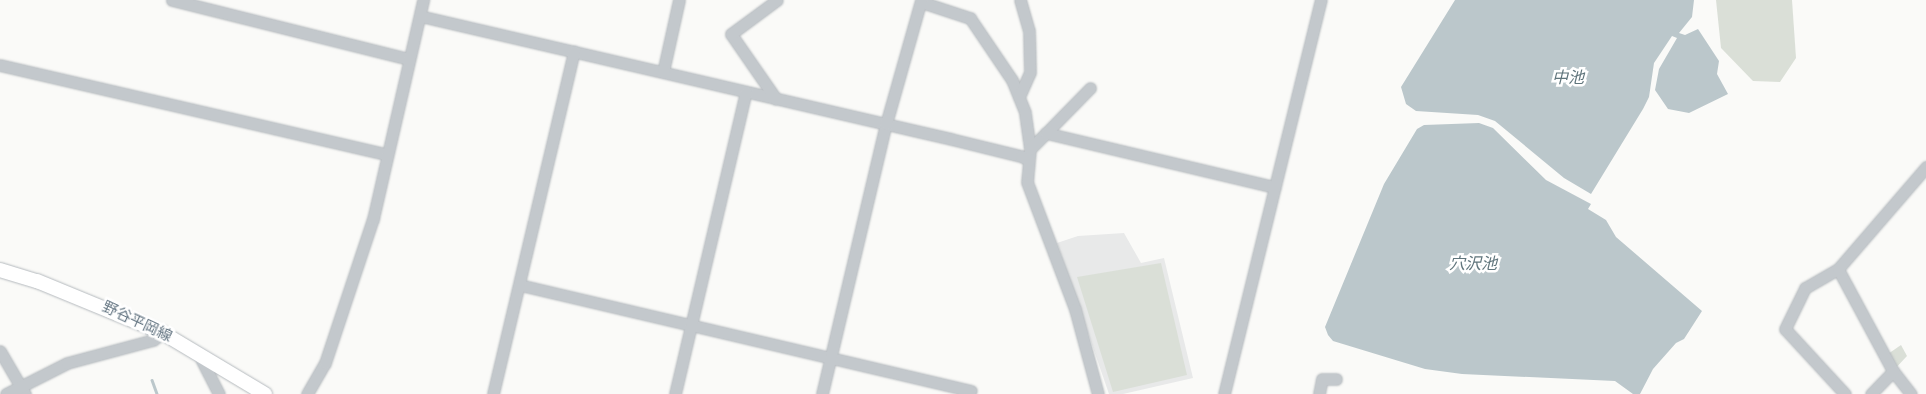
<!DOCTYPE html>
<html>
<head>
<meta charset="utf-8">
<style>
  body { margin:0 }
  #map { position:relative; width:1926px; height:394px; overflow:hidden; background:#fafaf8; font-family:Karla,"Noto Sans JP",sans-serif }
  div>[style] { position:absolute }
  .built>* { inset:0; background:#e8e9e9 }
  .green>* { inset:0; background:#dadfd7 }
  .water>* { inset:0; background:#bbc7cb }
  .stream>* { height:2.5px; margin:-1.25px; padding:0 1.25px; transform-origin:1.25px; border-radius:1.25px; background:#bbc7cb }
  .roads { filter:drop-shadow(0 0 1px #b5babe) drop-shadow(0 0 1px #b5babe) }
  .minor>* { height:11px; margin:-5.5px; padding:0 5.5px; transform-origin:5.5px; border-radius:5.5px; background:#c3c8cc }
  .major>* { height:14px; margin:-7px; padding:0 7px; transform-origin:7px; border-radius:7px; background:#fff }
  span { translate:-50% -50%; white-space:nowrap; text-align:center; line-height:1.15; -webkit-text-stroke:5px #fff; paint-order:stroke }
  .street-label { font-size:15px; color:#657683 }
  .water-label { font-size:16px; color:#60757c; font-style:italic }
</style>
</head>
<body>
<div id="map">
  <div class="built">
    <div style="clip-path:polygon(1124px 233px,1141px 263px,1164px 258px,1193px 378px,1123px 394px,1109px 394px,1057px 243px,1078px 236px)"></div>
  </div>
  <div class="green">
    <div style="clip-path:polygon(1716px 0,1792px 0,1796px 58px,1780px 82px,1753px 81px,1721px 48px)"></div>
    <div style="clip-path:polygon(1161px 263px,1187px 375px,1113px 392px,1077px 277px)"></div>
    <div style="clip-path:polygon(1901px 345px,1907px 356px,1893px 371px,1885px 356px)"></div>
  </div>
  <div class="water">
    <div style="clip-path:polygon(1455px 0,1694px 0,1692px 17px,1679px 33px,1685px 35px,1698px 29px,1719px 61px,1717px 74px,1728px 94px,1689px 113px,1668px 109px,1655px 90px,1659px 69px,1677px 38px,1672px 36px,1654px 63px,1649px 97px,1643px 109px,1591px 194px,1564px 178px,1495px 121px,1478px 115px,1416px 111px,1406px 104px,1401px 87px)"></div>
    <div style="clip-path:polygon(1479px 123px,1493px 128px,1546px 180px,1591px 204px,1588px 209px,1606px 220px,1616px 237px,1702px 311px,1684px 339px,1676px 343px,1653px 369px,1640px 394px,1633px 394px,1615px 381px,1462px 374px,1425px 369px,1333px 341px,1328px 335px,1325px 327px,1384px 184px,1417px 129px,1424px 125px)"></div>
  </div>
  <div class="stream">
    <div style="left:152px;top:380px;width:15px;rotate:70deg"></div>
  </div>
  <div class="roads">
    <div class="minor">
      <div style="left:172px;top:0;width:244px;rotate:14deg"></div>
      <div style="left:921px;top:2px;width:52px;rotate:18.1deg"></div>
      <div style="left:970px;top:18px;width:75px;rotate:55.9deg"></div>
      <div style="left:1012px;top:80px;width:35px;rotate:68deg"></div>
      <div style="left:1025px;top:113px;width:36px;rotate:82deg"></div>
      <div style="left:1030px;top:149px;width:33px;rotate:95deg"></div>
      <div style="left:1027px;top:182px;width:136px;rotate:69.3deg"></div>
      <div style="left:1075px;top:309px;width:88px;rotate:74.9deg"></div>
      <div style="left:420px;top:16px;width:545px;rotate:13.04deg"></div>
      <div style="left:951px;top:139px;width:72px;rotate:13.7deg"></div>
      <div style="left:1021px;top:156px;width:9px;rotate:27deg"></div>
      <div style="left:0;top:65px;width:397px;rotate:13deg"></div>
      <div style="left:663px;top:72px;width:74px;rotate:-77.5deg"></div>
      <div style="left:1019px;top:97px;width:27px;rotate:-66deg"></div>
      <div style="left:1030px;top:72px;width:41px;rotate:-91.4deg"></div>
      <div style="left:1029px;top:31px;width:32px;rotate:-106deg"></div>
      <div style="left:776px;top:99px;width:79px;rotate:-124.7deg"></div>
      <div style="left:731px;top:34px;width:57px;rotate:-36.5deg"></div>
      <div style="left:1046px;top:133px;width:63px;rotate:-45.6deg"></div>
      <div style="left:1030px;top:149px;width:23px;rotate:-45deg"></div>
      <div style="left:1046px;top:133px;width:235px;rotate:13.3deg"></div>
      <div style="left:1838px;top:269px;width:116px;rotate:61.7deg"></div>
      <div style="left:1893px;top:371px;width:29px;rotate:52deg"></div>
      <div style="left:520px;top:285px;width:463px;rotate:13.2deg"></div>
      <div style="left:0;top:351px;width:50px;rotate:59.8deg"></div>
      <div style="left:198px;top:353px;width:46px;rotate:62.9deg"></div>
      <div style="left:6px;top:394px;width:68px;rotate:-26.9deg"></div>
      <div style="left:67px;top:363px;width:89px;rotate:-15deg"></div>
      <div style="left:153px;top:340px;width:12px;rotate:-35deg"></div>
      <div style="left:307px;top:394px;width:36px;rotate:-60deg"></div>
      <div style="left:325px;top:363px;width:152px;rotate:-71.6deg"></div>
      <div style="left:373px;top:219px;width:225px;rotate:-77.1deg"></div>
      <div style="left:493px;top:394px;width:352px;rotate:-76.7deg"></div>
      <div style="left:675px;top:394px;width:310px;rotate:-76.8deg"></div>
      <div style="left:822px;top:394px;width:277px;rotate:-76.7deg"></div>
      <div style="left:886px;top:124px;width:129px;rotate:-74.2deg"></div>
      <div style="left:1224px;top:394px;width:406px;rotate:-76.2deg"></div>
      <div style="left:1319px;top:394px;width:15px;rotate:-79deg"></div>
      <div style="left:1322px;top:379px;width:14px"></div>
      <div style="left:1845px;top:394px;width:88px;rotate:-132.7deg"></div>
      <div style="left:1785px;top:329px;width:46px;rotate:-64deg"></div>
      <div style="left:1805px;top:288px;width:38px;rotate:-30deg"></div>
      <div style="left:1838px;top:269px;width:135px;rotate:-49.2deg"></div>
      <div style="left:1871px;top:394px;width:32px;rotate:-46deg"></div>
    </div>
    <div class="major">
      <div style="left:0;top:270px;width:39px;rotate:17deg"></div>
      <div style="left:37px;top:281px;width:136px;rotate:22.4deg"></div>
      <div style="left:163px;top:333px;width:119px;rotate:30.9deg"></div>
    </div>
  </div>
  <div class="street-label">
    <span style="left:137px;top:322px;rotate:25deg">野谷平岡線</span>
  </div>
  <div class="water-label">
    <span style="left:1568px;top:78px">中池</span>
    <span style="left:1473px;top:264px">穴沢池</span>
  </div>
</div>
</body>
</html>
